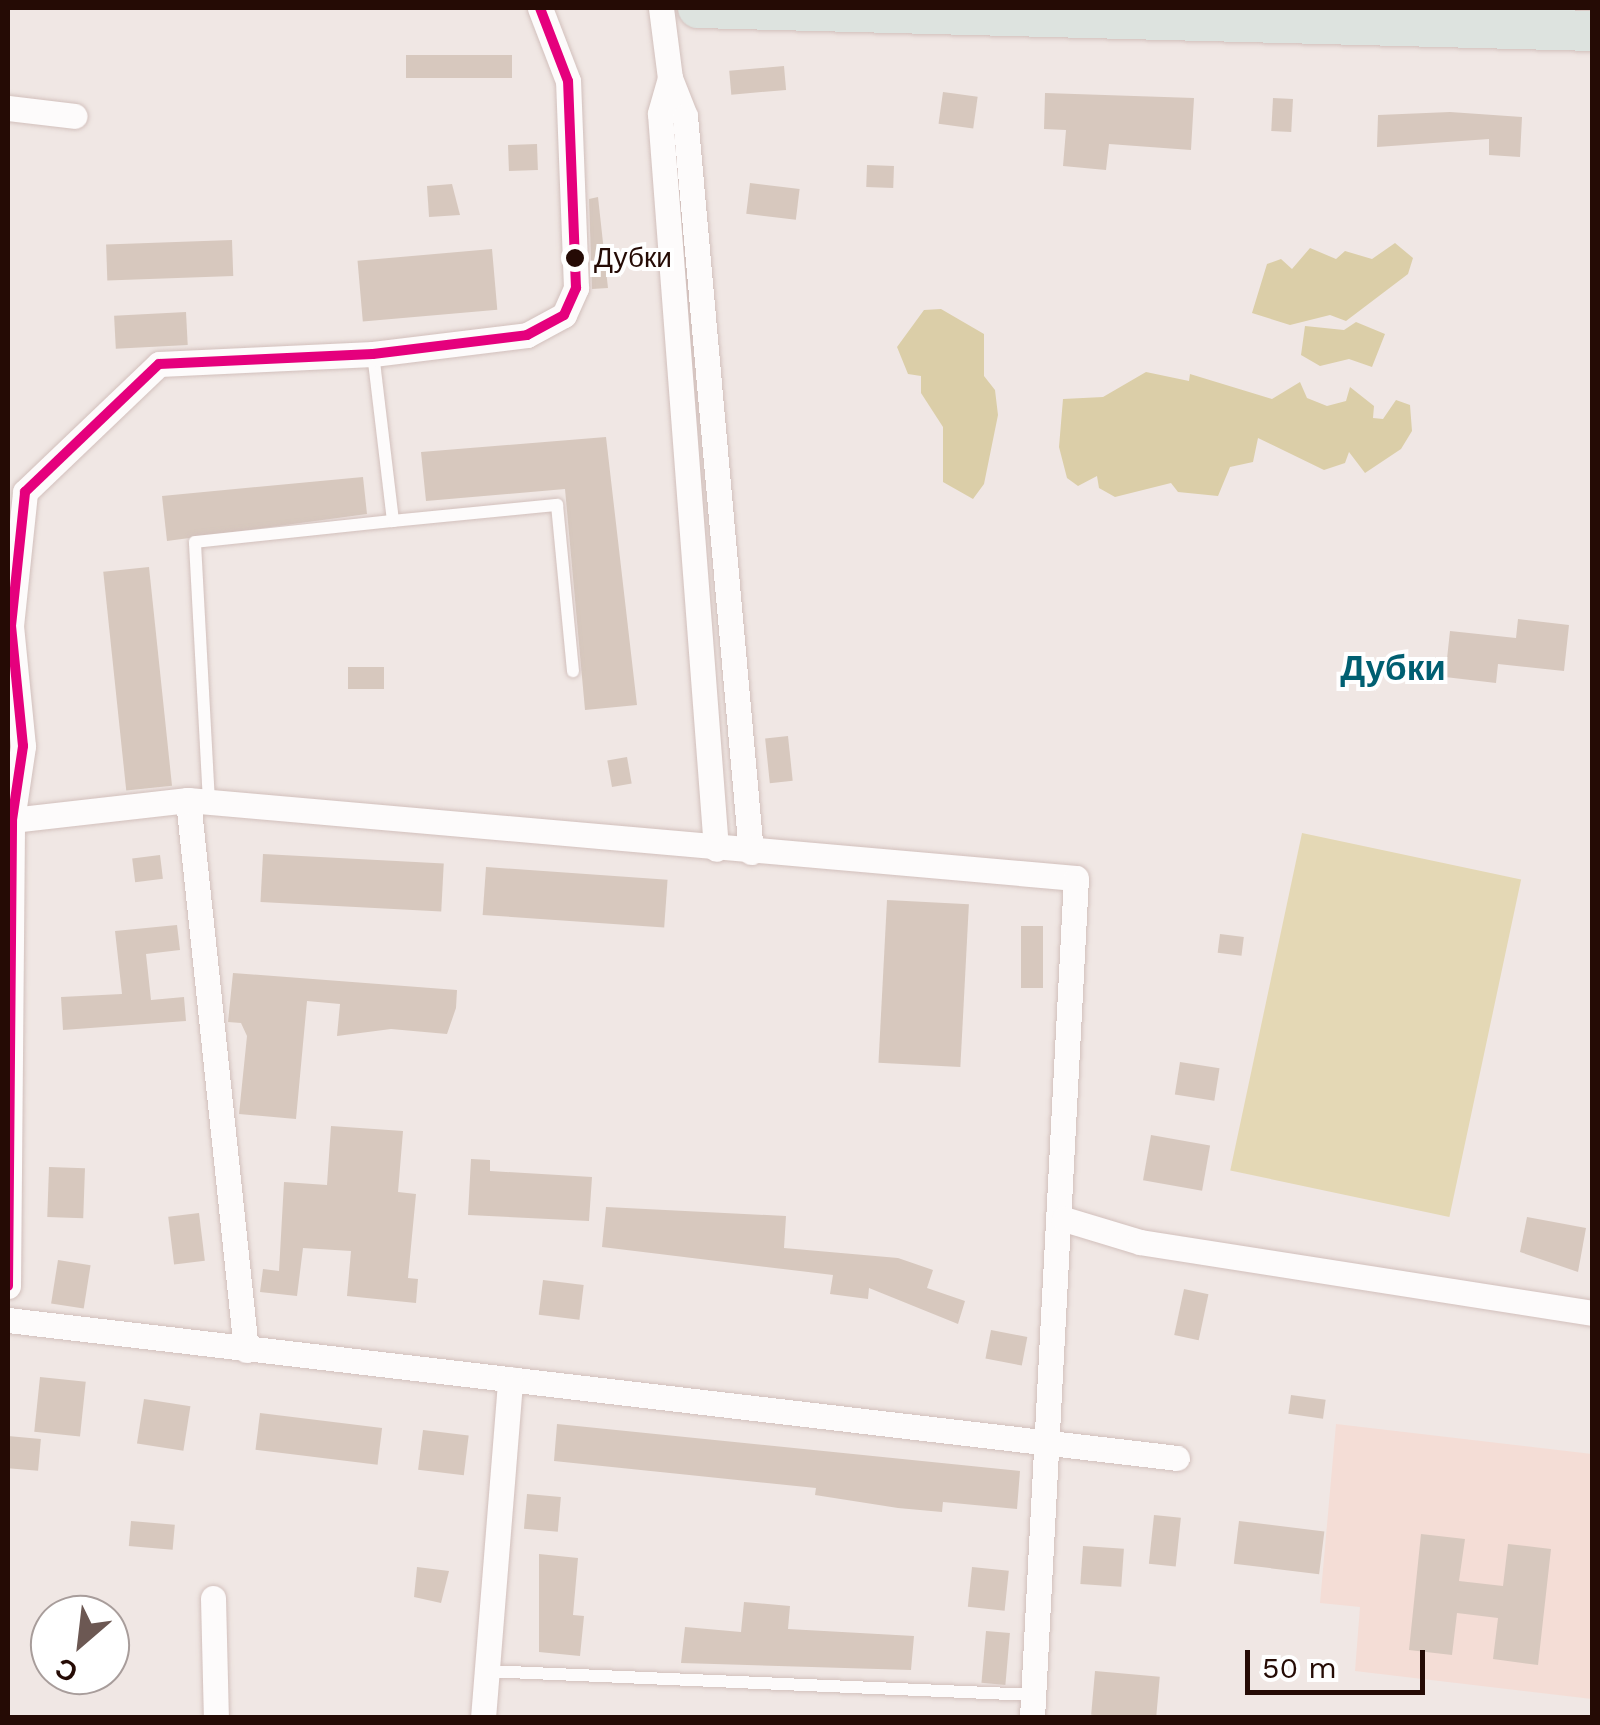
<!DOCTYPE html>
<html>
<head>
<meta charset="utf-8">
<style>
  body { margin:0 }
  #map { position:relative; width:1600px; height:1725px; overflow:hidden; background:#f0e7e4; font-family:"Work Sans",sans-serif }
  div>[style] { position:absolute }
  .built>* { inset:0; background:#f4ddd6 }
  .green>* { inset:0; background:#e4d8b5; transform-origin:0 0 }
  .forest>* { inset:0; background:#dbcea8 }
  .building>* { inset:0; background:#d7c8be; transform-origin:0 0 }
  .roads { filter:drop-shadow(0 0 2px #d2c0bc) drop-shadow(0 0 2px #d2c0bc) }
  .service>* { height:12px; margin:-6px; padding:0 6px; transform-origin:6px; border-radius:6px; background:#fdfbfb }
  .minor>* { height:25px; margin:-12.5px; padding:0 12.5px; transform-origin:12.5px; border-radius:12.5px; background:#fdfbfb }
  .primary>* { height:40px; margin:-20px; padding:0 20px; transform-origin:20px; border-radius:20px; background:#dde3df }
  .bus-1>* { height:10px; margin:-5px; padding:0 5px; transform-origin:5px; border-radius:5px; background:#e5007d }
  .dots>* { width:28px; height:28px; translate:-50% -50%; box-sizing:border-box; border:5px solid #fff; border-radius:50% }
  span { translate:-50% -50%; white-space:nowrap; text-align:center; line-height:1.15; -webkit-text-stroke:8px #fff; paint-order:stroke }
  .bus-label { font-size:28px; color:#250b05 }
  .left { translate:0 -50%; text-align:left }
  .quarter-label { font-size:35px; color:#005f71; font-weight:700 }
  .frame { position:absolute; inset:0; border:10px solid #250b05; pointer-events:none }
  .north { position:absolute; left:30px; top:1595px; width:100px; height:100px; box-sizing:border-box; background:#fff; border:2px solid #a89d9b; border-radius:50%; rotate:208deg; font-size:28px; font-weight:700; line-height:40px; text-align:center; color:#250b05 }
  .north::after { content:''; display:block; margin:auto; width:35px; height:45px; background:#6c5853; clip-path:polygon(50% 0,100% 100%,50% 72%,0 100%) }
  .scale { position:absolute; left:1245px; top:1650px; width:180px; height:45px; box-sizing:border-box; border:5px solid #250b05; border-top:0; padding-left:12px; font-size:30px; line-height:35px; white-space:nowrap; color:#250b05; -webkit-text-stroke:8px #fff; paint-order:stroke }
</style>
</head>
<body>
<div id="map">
  <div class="built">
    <div style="clip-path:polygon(1336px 1424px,1592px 1454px,1592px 1699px,1355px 1671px,1360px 1607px,1320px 1603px)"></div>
  </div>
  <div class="green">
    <div style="left:1302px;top:833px;width:224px;height:345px;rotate:12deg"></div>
  </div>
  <div class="forest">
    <div style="clip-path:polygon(1395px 243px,1413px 258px,1408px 274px,1346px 321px,1330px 315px,1290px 325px,1252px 313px,1267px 264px,1281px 259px,1292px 269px,1310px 248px,1336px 259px,1345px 251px,1372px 259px)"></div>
    <div style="clip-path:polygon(941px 309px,984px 334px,984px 376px,995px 390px,998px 415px,984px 484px,973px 499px,943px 482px,943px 427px,921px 393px,921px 376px,908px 374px,897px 347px,924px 310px)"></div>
    <div style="clip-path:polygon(1356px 322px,1385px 334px,1372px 367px,1349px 359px,1320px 366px,1301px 355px,1305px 326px,1344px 330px)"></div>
    <div style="clip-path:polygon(1146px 372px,1189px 381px,1190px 374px,1272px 399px,1300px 382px,1307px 398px,1327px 406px,1346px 401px,1350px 387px,1374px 406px,1373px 418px,1383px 419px,1396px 400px,1410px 405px,1412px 431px,1401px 449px,1365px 473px,1349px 452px,1345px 463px,1324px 470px,1258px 438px,1253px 462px,1230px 467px,1218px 496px,1178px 492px,1171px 483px,1115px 497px,1099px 488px,1097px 476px,1078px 486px,1067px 478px,1059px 447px,1063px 399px,1103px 397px)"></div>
  </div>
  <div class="building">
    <div style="left:512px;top:55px;width:23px;height:106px;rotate:90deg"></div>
    <div style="left:784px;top:66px;width:24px;height:55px;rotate:85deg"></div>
    <div style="left:943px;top:92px;width:35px;height:32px;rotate:8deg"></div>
    <div style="clip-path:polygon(1045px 93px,1194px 98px,1191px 150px,1109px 144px,1106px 170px,1063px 166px,1066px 130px,1044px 129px)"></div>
    <div style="left:1273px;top:98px;width:20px;height:33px;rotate:3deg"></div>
    <div style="clip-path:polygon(1450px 112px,1522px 117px,1520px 157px,1489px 155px,1489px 139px,1377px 147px,1378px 115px)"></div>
    <div style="left:537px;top:144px;width:26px;height:29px;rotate:88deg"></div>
    <div style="left:867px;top:165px;width:27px;height:22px;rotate:2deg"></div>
    <div style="left:750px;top:183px;width:50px;height:31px;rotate:7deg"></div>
    <div style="clip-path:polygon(452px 184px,460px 215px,429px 217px,427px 186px)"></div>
    <div style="clip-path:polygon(598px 197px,608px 288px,592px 289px,589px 199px)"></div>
    <div style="left:232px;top:240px;width:36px;height:126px;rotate:88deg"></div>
    <div style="left:492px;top:249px;width:61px;height:135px;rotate:85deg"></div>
    <div style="left:186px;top:312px;width:33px;height:72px;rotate:87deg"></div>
    <div style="clip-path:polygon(606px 437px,637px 705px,585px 710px,565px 489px,426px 501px,421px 452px)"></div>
    <div style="clip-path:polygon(363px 477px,367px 514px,167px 541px,162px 496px)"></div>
    <div style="left:149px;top:567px;width:220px;height:46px;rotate:84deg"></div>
    <div style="clip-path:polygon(1518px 619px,1569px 625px,1564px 671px,1498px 664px,1496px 683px,1445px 677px,1450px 631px,1516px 638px)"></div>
    <div style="left:348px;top:667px;width:36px;height:22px"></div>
    <div style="left:788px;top:736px;width:45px;height:23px;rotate:84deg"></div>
    <div style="left:627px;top:757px;width:27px;height:20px;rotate:80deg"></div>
    <div style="left:263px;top:854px;width:181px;height:48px;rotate:3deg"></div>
    <div style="left:160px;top:855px;width:24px;height:28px;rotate:83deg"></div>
    <div style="left:486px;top:867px;width:182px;height:48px;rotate:4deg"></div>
    <div style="left:887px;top:900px;width:82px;height:163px;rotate:3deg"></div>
    <div style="clip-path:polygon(177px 925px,180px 950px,146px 954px,151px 1000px,184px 997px,186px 1021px,63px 1030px,61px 997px,122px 994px,115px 931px)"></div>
    <div style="left:1021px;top:926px;width:22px;height:62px"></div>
    <div style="left:1220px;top:934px;width:24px;height:19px;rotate:7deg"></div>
    <div style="clip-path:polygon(233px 973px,457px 990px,456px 1008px,447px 1034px,391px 1029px,337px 1036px,340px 1004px,307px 1001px,296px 1119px,239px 1114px,247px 1036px,241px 1023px,228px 1022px)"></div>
    <div style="left:1180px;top:1062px;width:40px;height:33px;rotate:9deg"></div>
    <div style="clip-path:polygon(331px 1126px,403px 1131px,398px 1192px,416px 1194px,408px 1278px,418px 1279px,416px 1303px,347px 1296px,351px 1251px,303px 1248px,297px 1296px,260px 1292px,263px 1269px,279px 1271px,284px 1182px,327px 1185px)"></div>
    <div style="left:1151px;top:1135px;width:60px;height:46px;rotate:10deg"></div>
    <div style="clip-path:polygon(471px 1159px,490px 1160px,490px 1171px,592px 1177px,589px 1221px,468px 1215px)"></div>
    <div style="left:49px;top:1167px;width:36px;height:50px;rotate:2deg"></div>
    <div style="clip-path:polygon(606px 1207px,786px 1216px,784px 1248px,898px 1258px,933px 1270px,927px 1288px,965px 1301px,958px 1324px,869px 1288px,868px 1299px,830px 1294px,833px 1275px,602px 1247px)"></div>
    <div style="left:199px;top:1213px;width:48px;height:31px;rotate:83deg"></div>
    <div style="clip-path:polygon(1527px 1217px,1586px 1228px,1578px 1272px,1520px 1252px)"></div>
    <div style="left:58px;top:1260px;width:33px;height:44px;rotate:9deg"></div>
    <div style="left:543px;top:1280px;width:41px;height:35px;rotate:7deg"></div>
    <div style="left:1184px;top:1289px;width:25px;height:47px;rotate:12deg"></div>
    <div style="left:991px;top:1330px;width:37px;height:29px;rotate:11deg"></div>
    <div style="left:40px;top:1377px;width:46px;height:55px;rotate:6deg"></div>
    <div style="left:1291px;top:1395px;width:35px;height:19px;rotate:8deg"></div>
    <div style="left:144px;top:1399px;width:47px;height:45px;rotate:9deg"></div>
    <div style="left:260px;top:1413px;width:123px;height:37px;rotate:7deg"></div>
    <div style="clip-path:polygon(557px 1424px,1020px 1471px,1017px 1509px,943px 1502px,942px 1512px,898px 1508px,815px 1495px,816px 1488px,554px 1461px)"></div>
    <div style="left:423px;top:1430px;width:46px;height:40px;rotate:7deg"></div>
    <div style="left:8px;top:1436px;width:33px;height:32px;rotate:5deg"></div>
    <div style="left:527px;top:1494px;width:34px;height:35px;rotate:5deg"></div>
    <div style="left:1154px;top:1515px;width:27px;height:49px;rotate:6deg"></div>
    <div style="left:131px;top:1521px;width:44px;height:25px;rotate:5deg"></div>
    <div style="left:1239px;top:1521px;width:86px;height:43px;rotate:7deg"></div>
    <div style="clip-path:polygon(1421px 1534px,1465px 1539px,1459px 1581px,1503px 1586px,1508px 1544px,1551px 1549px,1538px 1665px,1493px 1659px,1498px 1618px,1457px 1613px,1452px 1655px,1409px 1650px)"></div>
    <div style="left:1083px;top:1546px;width:41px;height:38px;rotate:4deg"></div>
    <div style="clip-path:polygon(539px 1554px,578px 1558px,573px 1615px,584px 1616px,580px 1656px,539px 1652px)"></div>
    <div style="clip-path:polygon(417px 1567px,449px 1571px,441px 1603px,414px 1597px)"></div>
    <div style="left:972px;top:1567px;width:37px;height:40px;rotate:6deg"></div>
    <div style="clip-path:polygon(744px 1602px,790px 1606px,788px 1629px,914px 1636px,911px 1670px,681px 1663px,685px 1627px,741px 1632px)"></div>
    <div style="left:986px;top:1631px;width:24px;height:52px;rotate:5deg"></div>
    <div style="left:1095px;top:1671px;width:65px;height:44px;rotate:5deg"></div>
  </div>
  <div class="roads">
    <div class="service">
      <div style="left:393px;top:521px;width:165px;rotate:-5.6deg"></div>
      <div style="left:557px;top:505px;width:167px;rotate:84.5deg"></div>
      <div style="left:209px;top:802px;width:260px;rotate:-93.1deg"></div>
      <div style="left:195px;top:542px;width:199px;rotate:-6.1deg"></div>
      <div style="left:393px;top:521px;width:168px;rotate:-96.8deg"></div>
      <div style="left:486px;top:1671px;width:548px;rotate:2.51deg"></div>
    </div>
    <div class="minor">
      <div style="left:661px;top:8px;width:71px;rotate:82.7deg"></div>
      <div style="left:670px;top:78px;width:41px;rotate:68.5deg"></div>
      <div style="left:685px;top:116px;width:739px;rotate:84.88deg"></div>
      <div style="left:670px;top:78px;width:37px;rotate:106deg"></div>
      <div style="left:660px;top:114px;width:737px;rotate:85.64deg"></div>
      <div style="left:8px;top:108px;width:67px;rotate:6.8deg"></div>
      <div style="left:188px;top:800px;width:553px;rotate:83.98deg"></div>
      <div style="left:12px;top:820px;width:177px;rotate:-6.5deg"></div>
      <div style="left:188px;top:800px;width:891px;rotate:5.02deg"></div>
      <div style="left:1076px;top:878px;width:841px;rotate:93deg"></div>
      <div style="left:1064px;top:1219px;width:79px;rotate:16.8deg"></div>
      <div style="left:1140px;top:1242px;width:458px;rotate:8.9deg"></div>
      <div style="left:8px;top:1286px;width:466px;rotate:-89.5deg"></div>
      <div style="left:12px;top:820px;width:75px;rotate:-81.5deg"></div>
      <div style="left:23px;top:746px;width:121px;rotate:-95.7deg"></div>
      <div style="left:11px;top:626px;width:135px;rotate:-84deg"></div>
      <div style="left:25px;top:492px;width:185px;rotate:-43.7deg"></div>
      <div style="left:159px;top:364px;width:214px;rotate:-2.7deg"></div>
      <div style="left:373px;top:354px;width:155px;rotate:-7deg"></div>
      <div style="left:527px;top:335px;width:42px;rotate:-28.4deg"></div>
      <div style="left:564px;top:315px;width:30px;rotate:-66deg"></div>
      <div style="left:576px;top:288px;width:207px;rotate:-92.2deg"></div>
      <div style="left:568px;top:81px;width:78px;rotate:-111deg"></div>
      <div style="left:8px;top:1320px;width:1177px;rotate:6.73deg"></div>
      <div style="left:213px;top:1598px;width:120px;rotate:88.6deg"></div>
      <div style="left:483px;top:1718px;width:340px;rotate:-85.4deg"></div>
    </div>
    <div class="primary">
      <div style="left:698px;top:8px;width:894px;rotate:1.47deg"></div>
    </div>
  </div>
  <div class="bus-1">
    <div style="left:8px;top:1286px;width:466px;rotate:-89.5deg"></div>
    <div style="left:12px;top:820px;width:75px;rotate:-81.5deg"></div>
    <div style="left:23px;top:746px;width:121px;rotate:-95.7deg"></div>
    <div style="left:11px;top:626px;width:135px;rotate:-84deg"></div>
    <div style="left:25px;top:492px;width:185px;rotate:-43.7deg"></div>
    <div style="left:159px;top:364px;width:214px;rotate:-2.7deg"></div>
    <div style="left:373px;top:354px;width:155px;rotate:-7deg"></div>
    <div style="left:527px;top:335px;width:42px;rotate:-28.4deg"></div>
    <div style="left:564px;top:315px;width:30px;rotate:-66deg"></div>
    <div style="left:576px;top:288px;width:207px;rotate:-92.2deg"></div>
    <div style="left:568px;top:81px;width:78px;rotate:-111deg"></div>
  </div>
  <div class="dots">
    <div style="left:575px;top:258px;background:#250b05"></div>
  </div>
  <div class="bus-label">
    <span class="left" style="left:594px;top:258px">Дубки</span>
  </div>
  <div class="quarter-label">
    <span style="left:1393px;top:668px">Дубки</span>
  </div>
  <div class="frame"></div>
  <div class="north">С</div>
  <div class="scale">50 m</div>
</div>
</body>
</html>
